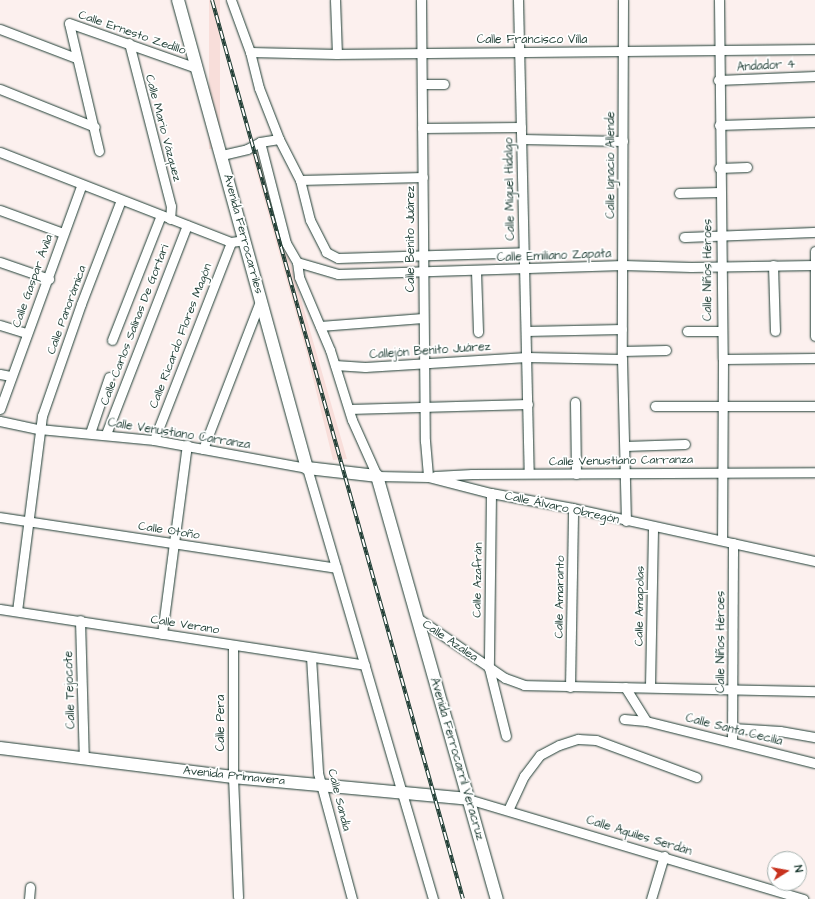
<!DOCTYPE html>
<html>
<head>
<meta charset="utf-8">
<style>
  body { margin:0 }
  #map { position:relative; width:815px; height:899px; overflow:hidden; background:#fcf0ee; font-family:"Architects Daughter",sans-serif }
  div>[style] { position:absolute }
  .built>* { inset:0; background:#f8deda; transform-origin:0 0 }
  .roads { filter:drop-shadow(0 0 1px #1f3d34) drop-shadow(0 0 1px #1f3d34) }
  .street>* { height:9px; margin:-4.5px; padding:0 4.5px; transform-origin:4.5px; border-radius:4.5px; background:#fff }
  .secondary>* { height:12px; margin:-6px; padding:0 6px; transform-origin:6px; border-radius:6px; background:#fff }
  .rail>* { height:4px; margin-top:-2px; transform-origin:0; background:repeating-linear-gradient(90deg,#fff 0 8px,#1f3d34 0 16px); box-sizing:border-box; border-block:1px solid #1f3d34 }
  span { translate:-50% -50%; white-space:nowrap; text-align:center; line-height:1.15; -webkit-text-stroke:3.5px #fff; paint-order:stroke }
  .street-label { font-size:12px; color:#1f3d34 }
  .north { position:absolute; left:767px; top:851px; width:40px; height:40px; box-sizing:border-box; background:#fff; border:1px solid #a5b1ae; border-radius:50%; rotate:79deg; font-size:11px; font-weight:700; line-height:16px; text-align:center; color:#1f3d34 }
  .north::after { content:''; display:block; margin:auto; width:14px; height:18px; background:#c8321e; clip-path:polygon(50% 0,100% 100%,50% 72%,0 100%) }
</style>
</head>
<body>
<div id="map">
  <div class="built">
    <div style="left:209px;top:0;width:11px;height:149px"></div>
    <div style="clip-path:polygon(261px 150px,290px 261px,347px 459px,333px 460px,306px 350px,251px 152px)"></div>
  </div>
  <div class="roads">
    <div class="street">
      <div style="left:231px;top:0;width:55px;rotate:69.9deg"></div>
      <div style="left:250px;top:52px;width:37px;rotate:76deg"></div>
      <div style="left:259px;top:88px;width:55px;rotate:68.6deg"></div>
      <div style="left:279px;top:139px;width:46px;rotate:62.9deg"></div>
      <div style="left:300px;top:180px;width:41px;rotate:76deg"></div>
      <div style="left:310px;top:220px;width:36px;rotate:63deg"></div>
      <div style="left:326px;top:252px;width:13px;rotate:27deg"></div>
      <div style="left:338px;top:258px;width:186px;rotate:-1.8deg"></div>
      <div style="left:335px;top:0;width:54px;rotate:87.9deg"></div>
      <div style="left:421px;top:0;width:441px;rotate:89.5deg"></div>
      <div style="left:425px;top:441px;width:36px;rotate:85deg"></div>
      <div style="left:518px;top:0;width:473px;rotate:88.7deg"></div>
      <div style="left:623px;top:0;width:359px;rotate:90.2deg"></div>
      <div style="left:622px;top:359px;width:162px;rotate:88.6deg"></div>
      <div style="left:719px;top:0;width:359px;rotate:89.4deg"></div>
      <div style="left:723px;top:359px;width:181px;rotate:90.3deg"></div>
      <div style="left:0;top:29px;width:81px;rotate:20.9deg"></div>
      <div style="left:129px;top:43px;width:168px;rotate:75.6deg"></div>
      <div style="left:171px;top:206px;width:13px;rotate:94deg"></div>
      <div style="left:250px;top:52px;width:87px;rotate:1.3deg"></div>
      <div style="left:337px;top:54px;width:478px;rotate:-0.6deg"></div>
      <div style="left:718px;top:80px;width:97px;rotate:-2.4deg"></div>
      <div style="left:422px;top:84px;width:22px"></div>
      <div style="left:0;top:89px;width:102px;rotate:21.8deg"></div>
      <div style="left:719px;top:125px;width:96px;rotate:-1.8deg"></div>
      <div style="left:422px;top:128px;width:99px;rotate:-0.6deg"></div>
      <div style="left:522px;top:139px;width:101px;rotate:1.1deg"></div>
      <div style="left:260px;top:142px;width:104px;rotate:75.6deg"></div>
      <div style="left:286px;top:243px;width:22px;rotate:60deg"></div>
      <div style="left:297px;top:262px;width:15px;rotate:82deg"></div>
      <div style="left:299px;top:277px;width:79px;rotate:67deg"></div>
      <div style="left:330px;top:350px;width:73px;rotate:72.6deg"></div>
      <div style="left:352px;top:420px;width:61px;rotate:65.9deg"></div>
      <div style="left:377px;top:476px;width:51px;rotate:1.1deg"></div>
      <div style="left:428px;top:477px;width:65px;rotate:14.3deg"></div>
      <div style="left:491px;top:493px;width:83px;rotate:10.4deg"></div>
      <div style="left:573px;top:508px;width:248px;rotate:12.4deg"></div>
      <div style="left:99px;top:151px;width:131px;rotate:-103.2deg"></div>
      <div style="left:69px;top:23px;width:136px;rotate:19.4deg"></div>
      <div style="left:0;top:152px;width:248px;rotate:21.3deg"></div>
      <div style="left:231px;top:242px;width:14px;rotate:-8deg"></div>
      <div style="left:222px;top:155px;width:26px;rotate:-13deg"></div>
      <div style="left:247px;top:149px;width:15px;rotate:-28deg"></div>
      <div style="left:260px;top:142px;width:19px;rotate:-9deg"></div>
      <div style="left:719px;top:168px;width:28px;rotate:-2deg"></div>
      <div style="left:300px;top:180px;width:123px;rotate:-1.4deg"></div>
      <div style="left:679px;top:193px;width:41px;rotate:-1.4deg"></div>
      <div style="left:0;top:210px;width:67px;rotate:20.1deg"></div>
      <div style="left:684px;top:237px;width:131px;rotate:-2.2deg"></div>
      <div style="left:815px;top:251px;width:85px;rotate:90deg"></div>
      <div style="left:0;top:262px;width:52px;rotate:19.1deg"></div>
      <div style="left:297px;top:262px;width:43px;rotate:16.3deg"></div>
      <div style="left:338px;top:274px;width:285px;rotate:-1.8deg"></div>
      <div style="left:623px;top:265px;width:68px;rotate:1.7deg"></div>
      <div style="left:691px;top:267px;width:123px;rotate:-0.9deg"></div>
      <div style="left:773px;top:265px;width:66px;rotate:88.3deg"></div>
      <div style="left:476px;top:271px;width:61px;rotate:88.1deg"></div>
      <div style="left:0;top:325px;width:28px;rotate:17deg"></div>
      <div style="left:320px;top:326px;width:103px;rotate:-4.4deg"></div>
      <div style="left:526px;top:331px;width:96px;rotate:-1.2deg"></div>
      <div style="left:687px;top:331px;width:34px"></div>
      <div style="left:112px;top:340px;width:134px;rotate:-68.6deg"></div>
      <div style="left:622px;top:351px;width:44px;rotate:-1.3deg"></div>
      <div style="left:723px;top:359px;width:92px;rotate:-0.6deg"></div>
      <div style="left:335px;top:365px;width:30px;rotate:4deg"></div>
      <div style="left:365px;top:367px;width:162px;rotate:-3.5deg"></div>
      <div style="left:527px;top:357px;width:95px;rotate:1.2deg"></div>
      <div style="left:0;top:374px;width:10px;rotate:11deg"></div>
      <div style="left:575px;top:402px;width:72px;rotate:89.2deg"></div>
      <div style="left:655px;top:406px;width:160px"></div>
      <div style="left:0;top:409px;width:239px;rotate:-70deg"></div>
      <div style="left:349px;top:409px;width:179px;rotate:-1.6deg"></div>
      <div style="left:0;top:421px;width:40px;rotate:12deg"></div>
      <div style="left:39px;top:429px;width:116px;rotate:5.5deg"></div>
      <div style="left:154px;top:440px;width:156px;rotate:10.4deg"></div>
      <div style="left:307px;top:468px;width:449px;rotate:73.7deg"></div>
      <div style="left:90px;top:433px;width:59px;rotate:-71.3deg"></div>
      <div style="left:106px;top:434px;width:224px;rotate:-68.8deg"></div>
      <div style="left:154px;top:440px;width:212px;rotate:-68.7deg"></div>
      <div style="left:625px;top:446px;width:60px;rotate:-1.9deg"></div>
      <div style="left:203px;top:449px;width:161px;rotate:-68.9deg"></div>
      <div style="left:435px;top:476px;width:37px;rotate:-3deg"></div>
      <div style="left:472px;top:474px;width:343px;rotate:-0.3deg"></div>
      <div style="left:491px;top:493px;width:175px;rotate:90.7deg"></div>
      <div style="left:489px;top:668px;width:70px;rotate:76deg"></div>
      <div style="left:0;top:517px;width:340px;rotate:8.6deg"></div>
      <div style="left:0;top:609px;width:369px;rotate:8.7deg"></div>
      <div style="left:17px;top:611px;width:197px;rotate:-82.7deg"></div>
      <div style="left:42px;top:416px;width:119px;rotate:-70.8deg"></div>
      <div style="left:81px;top:304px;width:111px;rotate:-69deg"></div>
      <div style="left:419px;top:619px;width:104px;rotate:34.5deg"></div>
      <div style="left:505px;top:678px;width:20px;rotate:20deg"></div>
      <div style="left:524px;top:685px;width:291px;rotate:1.2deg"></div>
      <div style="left:80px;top:620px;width:139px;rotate:88.4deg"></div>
      <div style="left:162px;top:634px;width:191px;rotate:-82.5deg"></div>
      <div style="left:233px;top:645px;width:132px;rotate:90deg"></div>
      <div style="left:233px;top:777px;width:120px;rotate:87.6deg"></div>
      <div style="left:311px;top:657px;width:116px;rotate:86.5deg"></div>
      <div style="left:318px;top:773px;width:131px;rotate:74.9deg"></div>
      <div style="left:650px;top:686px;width:160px;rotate:-88.9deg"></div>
      <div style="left:570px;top:687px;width:179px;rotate:-89deg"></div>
      <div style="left:625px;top:687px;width:40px;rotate:58deg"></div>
      <div style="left:624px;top:719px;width:22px;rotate:5deg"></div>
      <div style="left:646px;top:721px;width:174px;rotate:14deg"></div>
      <div style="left:733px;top:728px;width:47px;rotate:3.7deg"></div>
      <div style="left:780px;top:731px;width:36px;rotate:10deg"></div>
      <div style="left:732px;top:742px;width:199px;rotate:-89.7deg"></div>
      <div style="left:468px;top:799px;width:350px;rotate:16.6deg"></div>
      <div style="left:508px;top:810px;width:38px;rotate:-65deg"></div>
      <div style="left:524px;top:776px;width:26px;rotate:-53deg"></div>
      <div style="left:540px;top:755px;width:21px;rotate:-28deg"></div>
      <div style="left:559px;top:745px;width:20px;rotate:-18deg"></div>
      <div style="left:578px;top:739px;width:18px;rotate:3deg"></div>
      <div style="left:596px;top:740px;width:107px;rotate:20.3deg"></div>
      <div style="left:29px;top:899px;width:12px;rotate:-85deg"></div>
      <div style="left:651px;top:899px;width:45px;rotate:-73.2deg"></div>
    </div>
    <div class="secondary">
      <div style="left:178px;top:0;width:485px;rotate:74.6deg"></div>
      <div style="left:307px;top:468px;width:70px;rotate:6.5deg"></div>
      <div style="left:377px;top:476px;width:440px;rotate:74.2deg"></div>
      <div style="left:0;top:748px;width:235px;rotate:7.1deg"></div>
      <div style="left:233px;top:777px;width:236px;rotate:5.3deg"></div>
    </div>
  </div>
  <div class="rail">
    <div style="left:212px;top:0;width:933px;rotate:74.4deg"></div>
  </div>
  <div class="street-label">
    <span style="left:132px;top:33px;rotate:19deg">Calle Ernesto Zedillo</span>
    <span style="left:532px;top:40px">Calle Francisco Villa</span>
    <span style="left:766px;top:66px;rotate:-3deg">Andador 4</span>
    <span style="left:163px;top:128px;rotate:75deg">Calle Mario Vázquez</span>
    <span style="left:611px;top:165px;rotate:-90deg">Calle Ignacio Allende</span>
    <span style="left:510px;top:189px;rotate:-91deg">Calle Miguel Hidalgo</span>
    <span style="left:243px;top:234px;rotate:75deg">Avenida Ferrocarriles</span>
    <span style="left:411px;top:239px;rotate:-90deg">Calle Benito Juárez</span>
    <span style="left:554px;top:256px;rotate:-2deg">Calle Emiliano Zapata</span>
    <span style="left:708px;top:270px;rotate:-90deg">Calle Niños Héroes</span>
    <span style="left:33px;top:281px;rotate:-70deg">Calle Gaspar Ávila</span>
    <span style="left:67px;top:310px;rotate:-70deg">Calle Panorámica</span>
    <span style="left:135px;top:325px;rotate:-69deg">Calle Carlos Salinas De Gortari</span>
    <span style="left:181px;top:336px;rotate:-69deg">Calle Ricardo Flores Magón</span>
    <span style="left:430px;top:351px;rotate:-4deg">Callejón Benito Juárez</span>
    <span style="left:179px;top:434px;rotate:9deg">Calle Venustiano Carranza</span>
    <span style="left:621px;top:461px;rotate:-1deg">Calle Venustiano Carranza</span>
    <span style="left:562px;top:508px;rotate:12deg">Calle Álvaro Obregón</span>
    <span style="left:169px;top:531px;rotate:9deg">Calle Otoño</span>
    <span style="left:478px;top:580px;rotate:-89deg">Calle Azafrán</span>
    <span style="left:560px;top:597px;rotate:-89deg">Calle Amaranto</span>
    <span style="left:640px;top:606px;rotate:-89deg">Calle Amapolas</span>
    <span style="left:185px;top:625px;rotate:9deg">Calle Verano</span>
    <span style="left:450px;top:641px;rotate:34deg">Calle Azalea</span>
    <span style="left:721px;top:642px;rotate:-90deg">Calle Niños Héroes</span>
    <span style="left:70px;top:690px;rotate:-92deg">Calle Tejocote</span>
    <span style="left:221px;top:723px;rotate:-90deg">Calle Pera</span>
    <span style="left:734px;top:730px;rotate:14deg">Calle Santa Cecilia</span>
    <span style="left:457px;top:759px;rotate:74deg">Avenida Ferrocarril Veracruz</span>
    <span style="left:234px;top:776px;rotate:6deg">Avenida Primavera</span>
    <span style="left:339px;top:800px;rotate:76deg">Calle Sandía</span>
    <span style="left:639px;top:836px;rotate:17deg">Calle Aquiles Serdán</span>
  </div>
  <div class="north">N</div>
</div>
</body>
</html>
